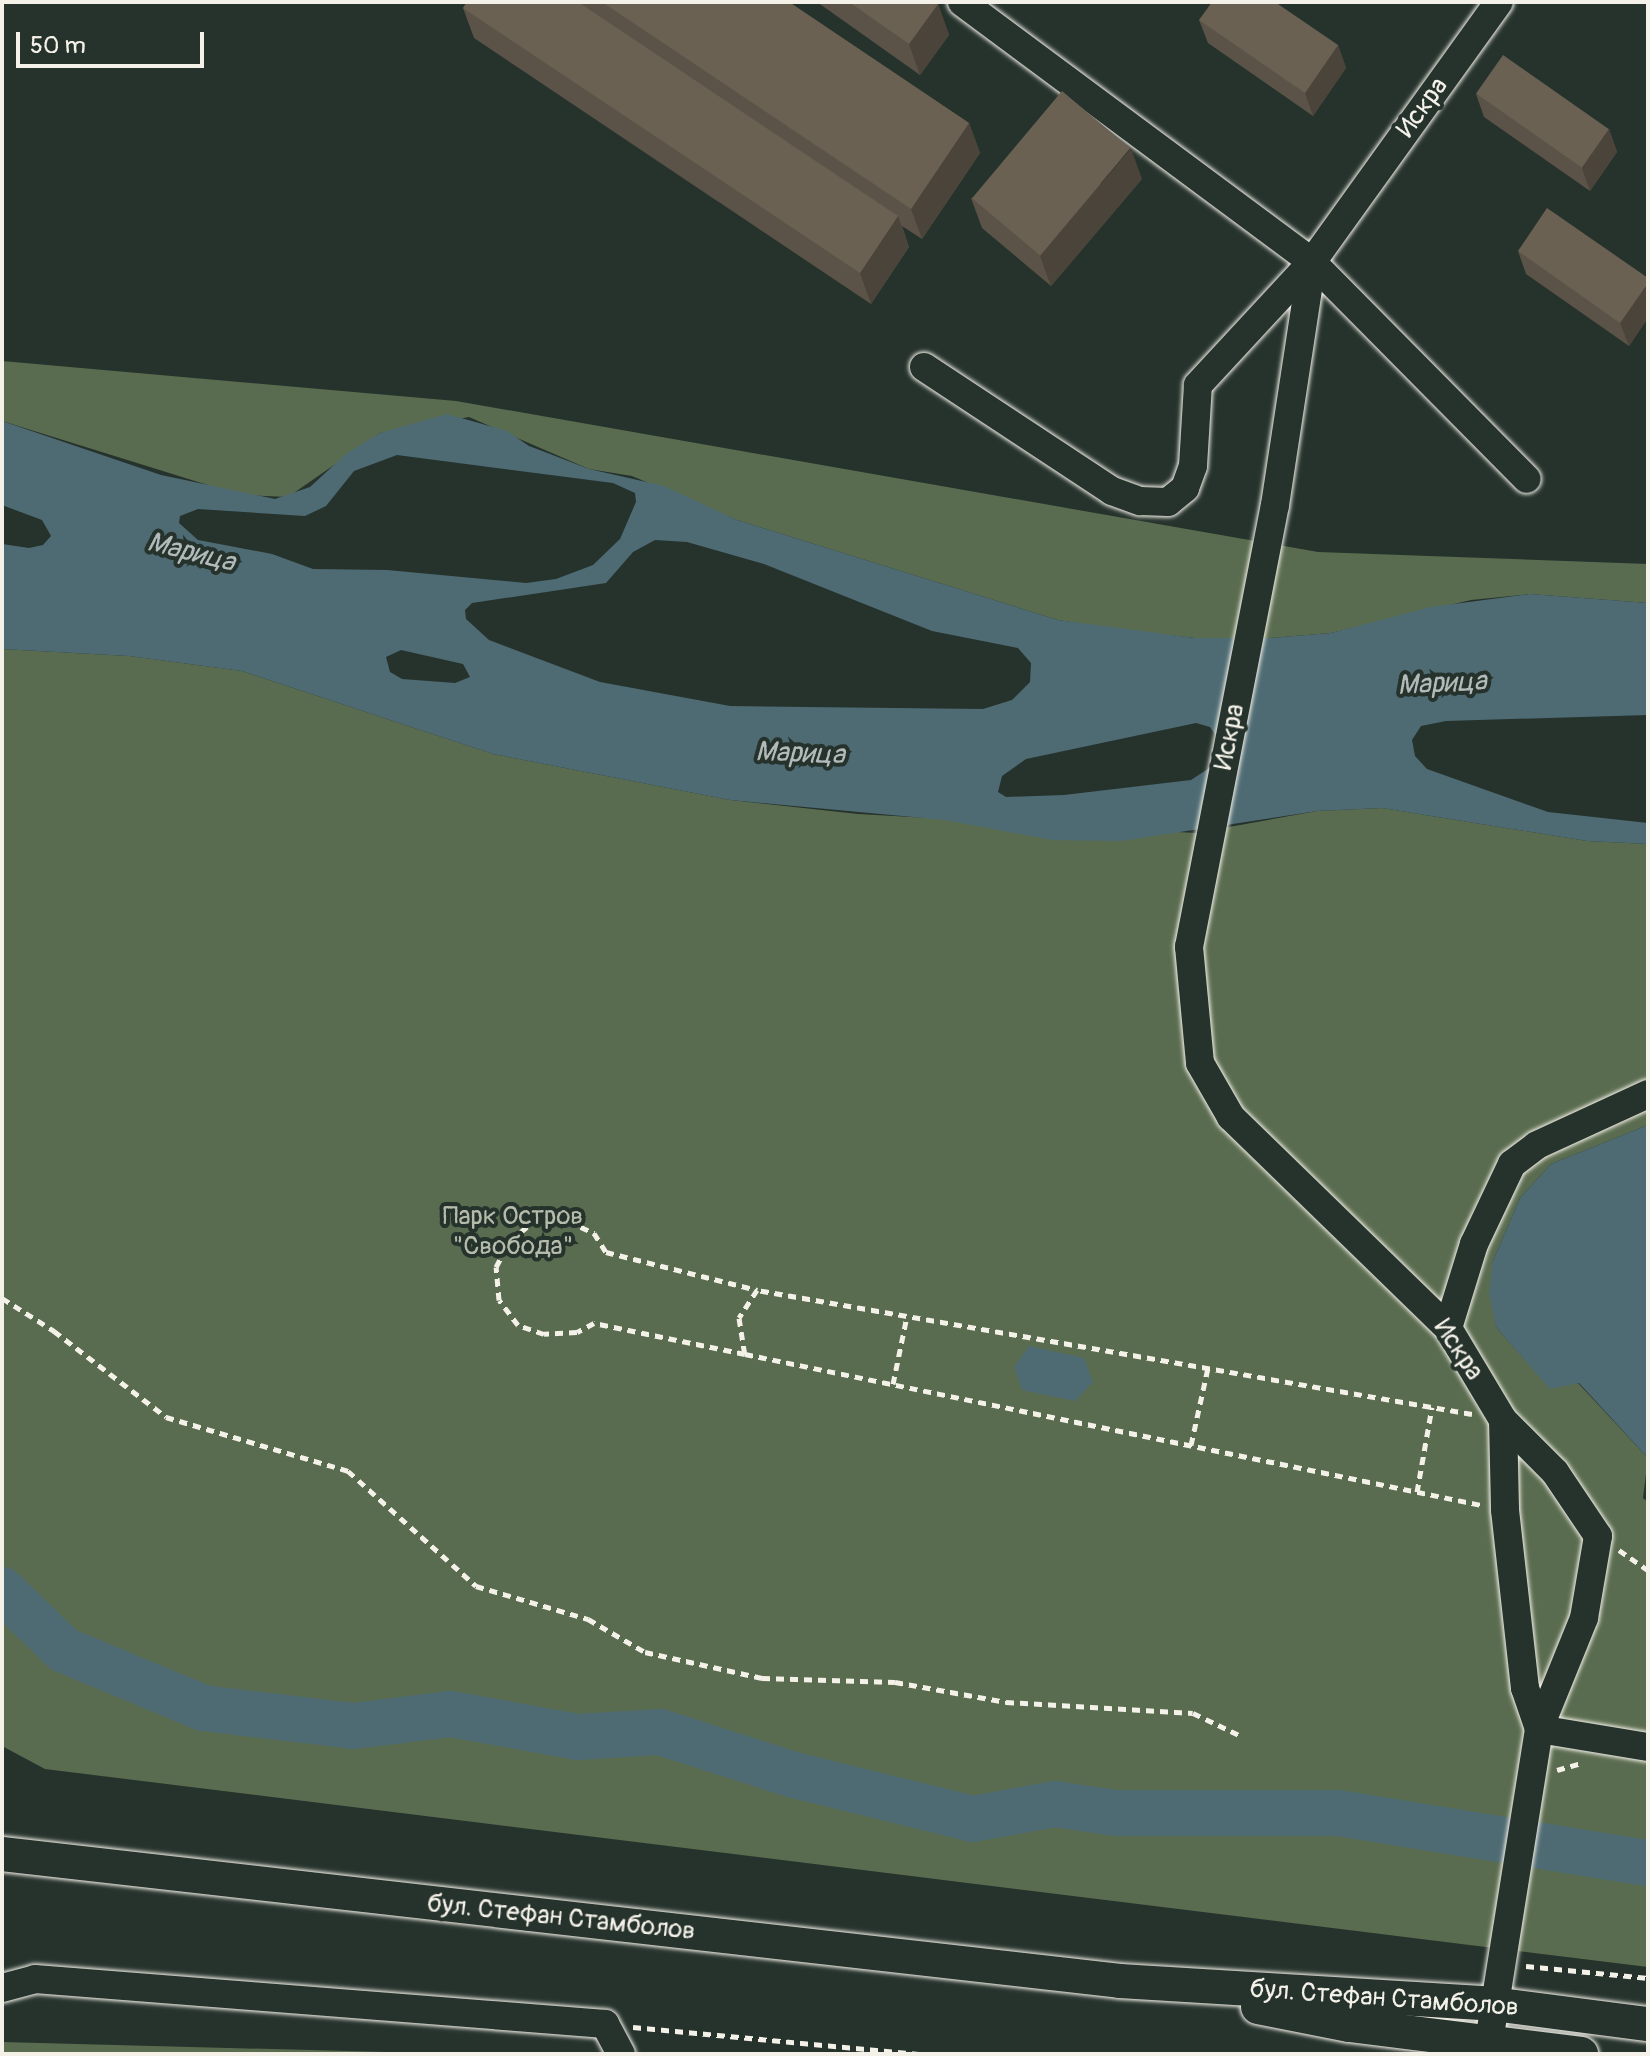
<!DOCTYPE html>
<html>
<head>
<meta charset="utf-8">
<style>
  body { margin:0 }
  #map { position:relative; width:1650px; height:2056px; overflow:hidden; background:#26332d; font-family:Pangolin,sans-serif }
  div>[style] { position:absolute }
  .green>* { inset:0; background:#5a6c4f }
  .water>* { inset:0; background:#4e6b74 }
  .river>* { height:46px; margin:-23px; padding:0 23px; transform-origin:23px; border-radius:23px; background:#4e6b74 }
  .path>* { height:5px; margin-top:-2.5px; transform-origin:0; background:repeating-linear-gradient(90deg,#f4f1e8 0 8px,transparent 0 14px) }
  .roads { filter:drop-shadow(0 0 2px #f4f1e8) drop-shadow(0 0 2px #f4f1e8) }
  .minor>* { height:28px; margin:-14px; padding:0 14px; transform-origin:14px; border-radius:14px; background:#26332d }
  .major>* { height:34px; margin:-17px; padding:0 17px; transform-origin:17px; border-radius:17px; background:#26332d }
  .wall>* { inset:0; background:#5b5347 }
  .shaded-wall>* { inset:0; background:#4a443a }
  .building>* { inset:0; background:#6a6153; transform-origin:0 0 }
  span { translate:-50% -50%; white-space:nowrap; text-align:center; line-height:1.15; -webkit-text-stroke:8px #26332d; paint-order:stroke }
  .street-label { font-size:26px; color:#f4f1e8 }
  .park-label { font-size:26px; color:#b6bcab }
  .water-label { font-size:28px; color:#b2bbba; font-style:italic }
  .frame { position:absolute; inset:0; border:4px solid #f4f1e8; pointer-events:none }
  .scale { position:absolute; left:16px; top:32px; width:188px; height:36px; box-sizing:border-box; border:4px solid #f4f1e8; border-top:0; padding-left:10px; font-size:24px; line-height:28px; white-space:nowrap; color:#f4f1e8; -webkit-text-stroke:6px #26332d; paint-order:stroke }
</style>
</head>
<body>
<div id="map">
  <div class="green">
    <div style="clip-path:polygon(2px 361px,456px 401px,1318px 552px,1648px 564px,1648px 603px,1530px 594px,1471px 600px,1331px 633px,1271px 638px,1195px 638px,1117px 629px,1058px 620px,737px 520px,632px 476px,589px 469px,469px 417px,380px 433px,288px 497px,240px 495px,2px 421px)"></div>
    <div style="clip-path:polygon(2px 649px,129px 656px,242px 671px,493px 754px,730px 800px,858px 814px,1196px 833px,1317px 811px,1382px 808px,1587px 841px,1648px 844px,1648px 1125px,1551px 1164px,1520px 1198px,1493px 1261px,1496px 1327px,1550px 1388px,1578px 1383px,1648px 1458px,1643px 1498px,1648px 1502px,1648px 1967px,45px 1769px,2px 1746px)"></div>
    <div style="clip-path:polygon(2px 2042px,462px 2054px,2px 2054px)"></div>
  </div>
  <div class="water">
    <div style="clip-path:polygon(evenodd,447px 414px,507px 431px,529px 446px,589px 469px,664px 486px,737px 520px,1058px 620px,1195px 638px,1271px 638px,1331px 633px,1431px 607px,1530px 594px,1648px 603px,1648px 715px,1446px 721px,1421px 726px,1412px 740px,1415px 756px,1427px 769px,1548px 812px,1648px 823px,1648px 844px,1587px 841px,1382px 808px,1317px 811px,1121px 841px,1052px 840px,945px 820px,730px 800px,493px 754px,242px 671px,129px 656px,2px 649px,2px 544px,29px 548px,43px 545px,51px 536px,42px 520px,2px 505px,2px 421px,161px 475px,275px 499px,310px 487px,347px 453px,380px 433px,447px 414px,397px 455px,613px 483px,635px 493px,636px 502px,620px 539px,593px 565px,556px 579px,526px 583px,387px 570px,313px 569px,272px 554px,198px 540px,179px 523px,180px 516px,198px 509px,305px 516px,326px 506px,354px 471px,397px 455px,447px 414px,655px 540px,687px 542px,764px 564px,932px 631px,1018px 648px,1031px 663px,1030px 682px,1012px 700px,983px 709px,730px 706px,600px 682px,489px 640px,466px 619px,465px 610px,472px 603px,606px 583px,633px 552px,655px 540px,447px 414px,401px 650px,463px 664px,470px 677px,455px 683px,402px 679px,390px 672px,386px 657px,401px 650px,447px 414px,1196px 723px,1210px 727px,1221px 743px,1217px 763px,1191px 780px,1064px 795px,1006px 797px,998px 792px,1002px 776px,1026px 759px,1196px 723px)"></div>
    <div style="clip-path:polygon(1648px 1125px,1648px 1458px,1579px 1383px,1550px 1389px,1496px 1327px,1489px 1293px,1493px 1261px,1520px 1198px,1551px 1164px)"></div>
    <div style="clip-path:polygon(1029px 1346px,1084px 1358px,1093px 1382px,1075px 1401px,1022px 1390px,1014px 1367px)"></div>
  </div>
  <div class="river">
    <div style="left:2px;top:1590px;width:86px;rotate:44.1deg"></div>
    <div style="left:64px;top:1650px;width:151px;rotate:22.6deg"></div>
    <div style="left:203px;top:1708px;width:152px;rotate:6.8deg"></div>
    <div style="left:354px;top:1726px;width:98px;rotate:-7.1deg"></div>
    <div style="left:451px;top:1714px;width:128px;rotate:10.3deg"></div>
    <div style="left:577px;top:1737px;width:83px;rotate:-3.4deg"></div>
    <div style="left:660px;top:1732px;width:141px;rotate:17.8deg"></div>
    <div style="left:794px;top:1775px;width:184px;rotate:13.8deg"></div>
    <div style="left:973px;top:1819px;width:83px;rotate:-10.4deg"></div>
    <div style="left:1055px;top:1804px;width:61px;rotate:8.5deg"></div>
    <div style="left:1115px;top:1813px;width:223px"></div>
    <div style="left:1338px;top:1813px;width:314px;rotate:9.2deg"></div>
  </div>
  <div class="path">
    <div style="left:2px;top:1298px;width:62px;rotate:32.4deg"></div>
    <div style="left:54px;top:1331px;width:141px;rotate:37.5deg"></div>
    <div style="left:166px;top:1417px;width:190px;rotate:16.5deg"></div>
    <div style="left:348px;top:1471px;width:172px;rotate:41.9deg"></div>
    <div style="left:476px;top:1586px;width:117px;rotate:16.4deg"></div>
    <div style="left:588px;top:1619px;width:66px;rotate:30.1deg"></div>
    <div style="left:645px;top:1652px;width:120px;rotate:12.5deg"></div>
    <div style="left:762px;top:1678px;width:133px;rotate:1.7deg"></div>
    <div style="left:895px;top:1682px;width:113px;rotate:10.2deg"></div>
    <div style="left:1006px;top:1702px;width:187px;rotate:3.4deg"></div>
    <div style="left:1193px;top:1713px;width:51px;rotate:25.6deg"></div>
    <div style="left:745px;top:1354px;width:154px;rotate:-168.4deg"></div>
    <div style="left:594px;top:1323px;width:19px;rotate:152deg"></div>
    <div style="left:577px;top:1332px;width:33px;rotate:177deg"></div>
    <div style="left:544px;top:1334px;width:28px;rotate:-161deg"></div>
    <div style="left:518px;top:1325px;width:31px;rotate:-127deg"></div>
    <div style="left:499px;top:1300px;width:33px;rotate:-95deg"></div>
    <div style="left:496px;top:1267px;width:30px;rotate:-62deg"></div>
    <div style="left:510px;top:1241px;width:31px;rotate:-40deg"></div>
    <div style="left:534px;top:1221px;width:34px"></div>
    <div style="left:568px;top:1221px;width:29px;rotate:25deg"></div>
    <div style="left:594px;top:1233px;width:22px;rotate:58deg"></div>
    <div style="left:606px;top:1252px;width:156px;rotate:14.1deg"></div>
    <div style="left:893px;top:1384px;width:69px;rotate:-78.4deg"></div>
    <div style="left:1472px;top:1414px;width:726px;rotate:-170.16deg"></div>
    <div style="left:757px;top:1290px;width:33px;rotate:123deg"></div>
    <div style="left:739px;top:1318px;width:36px;rotate:81deg"></div>
    <div style="left:745px;top:1354px;width:751px;rotate:11.59deg"></div>
    <div style="left:1191px;top:1445px;width:79px;rotate:-77.6deg"></div>
    <div style="left:1417px;top:1492px;width:86px;rotate:-80deg"></div>
    <div style="left:1619px;top:1550px;width:35px;rotate:35deg"></div>
    <div style="left:1557px;top:1770px;width:26px;rotate:-16deg"></div>
    <div style="left:1526px;top:1966px;width:123px;rotate:5.6deg"></div>
    <div style="left:633px;top:2027px;width:287px;rotate:5.4deg"></div>
  </div>
  <div class="roads">
    <div class="minor">
      <div style="left:962px;top:2px;width:436px;rotate:36.6deg"></div>
      <div style="left:1312px;top:262px;width:305px;rotate:45.3deg"></div>
      <div style="left:924px;top:367px;width:225px;rotate:33.4deg"></div>
      <div style="left:1112px;top:491px;width:30px;rotate:20deg"></div>
      <div style="left:1140px;top:501px;width:28px;rotate:2deg"></div>
      <div style="left:1168px;top:502px;width:22px;rotate:-39deg"></div>
      <div style="left:1185px;top:488px;width:23px;rotate:-70deg"></div>
      <div style="left:1193px;top:466px;width:81px;rotate:-86.5deg"></div>
      <div style="left:1198px;top:385px;width:168px;rotate:-47.2deg"></div>
      <div style="left:1448px;top:1328px;width:88px;rotate:-72.8deg"></div>
      <div style="left:1474px;top:1244px;width:89px;rotate:-64.6deg"></div>
      <div style="left:1512px;top:1164px;width:31px;rotate:-37deg"></div>
      <div style="left:1537px;top:1145px;width:122px;rotate:-24.7deg"></div>
      <div style="left:1503px;top:1420px;width:90px;rotate:88.7deg"></div>
      <div style="left:1505px;top:1510px;width:179px;rotate:83.6deg"></div>
      <div style="left:1525px;top:1688px;width:43px;rotate:71.1deg"></div>
      <div style="left:1539px;top:1729px;width:110px;rotate:9.4deg"></div>
      <div style="left:2px;top:1988px;width:34px;rotate:-15deg"></div>
      <div style="left:35px;top:1979px;width:572px;rotate:4.51deg"></div>
      <div style="left:605px;top:2024px;width:34px;rotate:62deg"></div>
      <div style="left:1487px;top:2054px;width:329px;rotate:-80.9deg"></div>
      <div style="left:1539px;top:1729px;width:120px;rotate:-67.9deg"></div>
      <div style="left:1584px;top:1618px;width:83px;rotate:-80.3deg"></div>
      <div style="left:1598px;top:1536px;width:77px;rotate:-123.9deg"></div>
      <div style="left:1555px;top:1472px;width:74px;rotate:-135deg"></div>
      <div style="left:1503px;top:1420px;width:107px;rotate:-120.9deg"></div>
      <div style="left:1448px;top:1328px;width:303px;rotate:-135.8deg"></div>
      <div style="left:1231px;top:1117px;width:62px;rotate:-119.9deg"></div>
      <div style="left:1200px;top:1063px;width:117px;rotate:-95.4deg"></div>
      <div style="left:1189px;top:947px;width:450px;rotate:-79deg"></div>
      <div style="left:1275px;top:505px;width:246px;rotate:-81.3deg"></div>
      <div style="left:1312px;top:262px;width:320px;rotate:-54.3deg"></div>
    </div>
    <div class="major">
      <div style="left:2px;top:1854px;width:1125px;rotate:6.48deg"></div>
      <div style="left:1120px;top:1981px;width:374px;rotate:3.5deg"></div>
      <div style="left:1493px;top:2004px;width:156px;rotate:7.4deg"></div>
      <div style="left:1258px;top:2007px;width:93px;rotate:11.2deg"></div>
      <div style="left:1349px;top:2025px;width:234px;rotate:7.1deg"></div>
    </div>
  </div>
  <div class="wall">
    <div style="clip-path:polygon(467px 2px,789px 2px,969px 123px,980px 153px,922px 239px,902px 226px,909px 247px,871px 304px,474px 38px,463px 8px)"></div>
    <div style="clip-path:polygon(817px 2px,934px 2px,938px 4px,949px 35px,920px 75px)"></div>
    <div style="clip-path:polygon(1199px 20px,1338px 45px,1346px 68px,1313px 116px,1208px 43px)"></div>
    <div style="clip-path:polygon(1476px 94px,1609px 129px,1617px 152px,1590px 191px,1484px 117px)"></div>
    <div style="clip-path:polygon(1142px 179px,1051px 286px,982px 228px,971px 198px)"></div>
    <div style="clip-path:polygon(1518px 251px,1648px 278px,1648px 318px,1629px 346px,1526px 274px)"></div>
  </div>
  <div class="shaded-wall">
    <div style="clip-path:polygon(938px 4px,949px 35px,920px 75px,909px 44px)"></div>
    <div style="clip-path:polygon(1338px 45px,1346px 68px,1313px 116px,1305px 93px)"></div>
    <div style="clip-path:polygon(969px 123px,980px 153px,922px 239px,911px 209px)"></div>
    <div style="clip-path:polygon(1609px 129px,1617px 152px,1590px 191px,1582px 168px)"></div>
    <div style="clip-path:polygon(1131px 148px,1142px 179px,1051px 286px,1040px 256px)"></div>
    <div style="clip-path:polygon(898px 216px,909px 247px,871px 304px,860px 273px)"></div>
    <div style="clip-path:polygon(1648px 283px,1648px 318px,1629px 346px,1620px 323px)"></div>
  </div>
  <div class="building">
    <div style="clip-path:polygon(467px 2px,578px 2px,898px 216px,860px 273px,463px 8px)"></div>
    <div style="clip-path:polygon(602px 2px,789px 2px,969px 123px,911px 209px)"></div>
    <div style="clip-path:polygon(849px 2px,934px 2px,938px 4px,909px 44px)"></div>
    <div style="clip-path:polygon(1212px 2px,1275px 2px,1338px 45px,1305px 93px,1199px 20px)"></div>
    <div style="left:1503px;top:55px;width:129px;height:47px;rotate:35deg"></div>
    <div style="left:1062px;top:91px;width:89px;height:140px;rotate:40deg"></div>
    <div style="clip-path:polygon(1547px 208px,1648px 278px,1648px 283px,1620px 323px,1518px 251px)"></div>
  </div>
  <div class="street-label">
    <span style="left:1423px;top:108px;rotate:-54deg">Искра</span>
    <span style="left:1230px;top:737px;rotate:-79deg">Искра</span>
    <span style="left:1458px;top:1350px;rotate:56deg">Искра</span>
    <span style="left:561px;top:1918px;rotate:6deg">бул. Стефан Стамболов</span>
    <span style="left:1384px;top:1999px;rotate:4deg">бул. Стефан Стамболов</span>
  </div>
  <div class="park-label">
    <span style="left:513px;top:1232px">Парк Остров<br>"Свобода"</span>
  </div>
  <div class="water-label">
    <span style="left:191px;top:553px;rotate:14deg">Марица</span>
    <span style="left:1442px;top:684px;rotate:-3deg">Марица</span>
    <span style="left:800px;top:754px;rotate:2deg">Марица</span>
  </div>
  <div class="frame"></div>
  <div class="scale">50 m</div>
</div>
</body>
</html>
